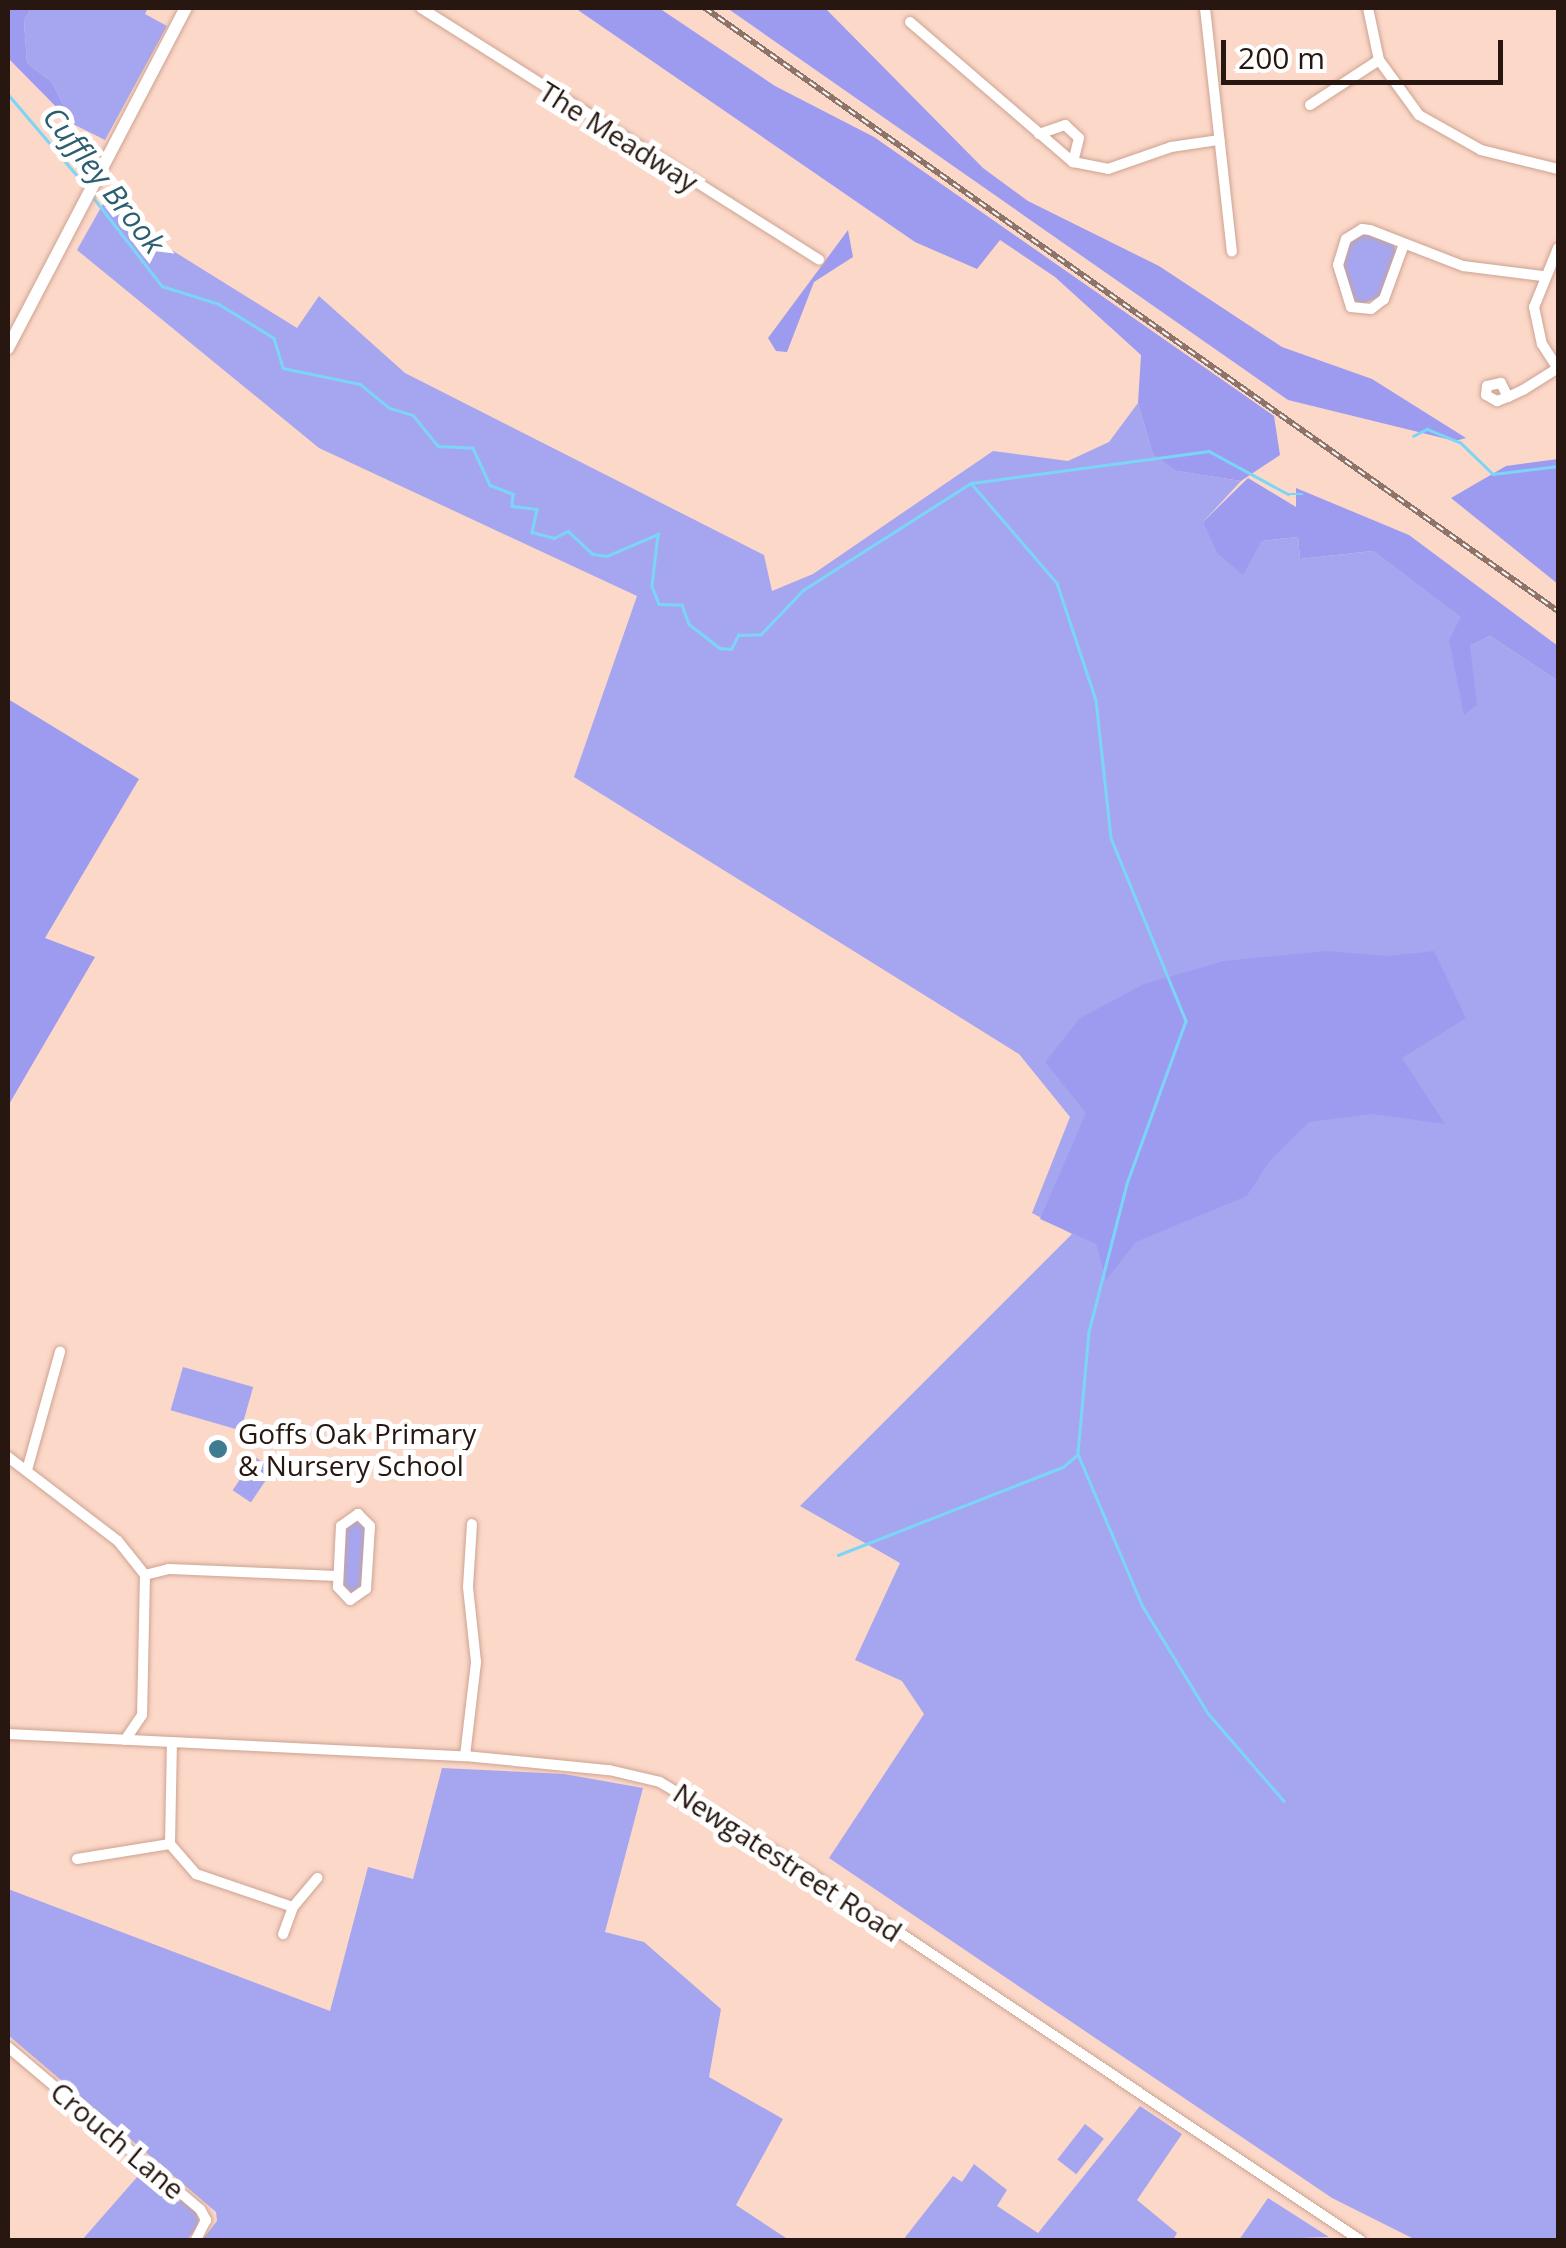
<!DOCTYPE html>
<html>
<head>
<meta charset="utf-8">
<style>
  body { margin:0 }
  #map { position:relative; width:1566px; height:2248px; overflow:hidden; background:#fcd8c9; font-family:"Open Sans",sans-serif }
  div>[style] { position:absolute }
  .green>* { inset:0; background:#a6a6f0; transform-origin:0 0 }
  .forest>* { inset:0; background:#9d9bf0 }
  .stream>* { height:2.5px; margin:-1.25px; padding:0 1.25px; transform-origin:1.25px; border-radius:1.25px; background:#7bd5f6 }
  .roads { filter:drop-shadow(0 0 2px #cda391) drop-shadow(0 0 2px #cda391) }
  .minor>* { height:10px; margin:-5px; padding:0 5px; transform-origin:5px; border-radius:5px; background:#fff }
  .major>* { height:12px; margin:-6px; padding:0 6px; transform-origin:6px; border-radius:6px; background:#fff }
  .rail>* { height:6px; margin-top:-3px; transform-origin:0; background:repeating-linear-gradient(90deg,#fff 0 8px,#8d7368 0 16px); box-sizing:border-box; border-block:2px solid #8d7368 }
  .dots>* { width:28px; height:28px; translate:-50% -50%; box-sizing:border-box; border:5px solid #fff; border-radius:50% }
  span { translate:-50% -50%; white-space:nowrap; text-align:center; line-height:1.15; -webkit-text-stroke:10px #fff; paint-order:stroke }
  .street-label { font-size:28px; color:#271710 }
  .poi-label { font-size:28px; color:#271710 }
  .left { translate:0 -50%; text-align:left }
  .water-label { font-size:30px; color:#2c5e70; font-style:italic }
  .frame { position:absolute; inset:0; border:10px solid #271710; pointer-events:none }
  .scale { position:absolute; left:1221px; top:40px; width:282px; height:45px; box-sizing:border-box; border:5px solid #271710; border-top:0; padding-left:12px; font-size:30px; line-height:35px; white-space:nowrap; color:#271710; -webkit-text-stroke:8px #fff; paint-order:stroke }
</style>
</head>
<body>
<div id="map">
  <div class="green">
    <div style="clip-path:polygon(31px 8px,148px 8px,145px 14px,167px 26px,105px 140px,73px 124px,52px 82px,27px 63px,24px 21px)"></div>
    <div style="clip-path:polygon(109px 193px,141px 231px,297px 328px,319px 296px,405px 373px,764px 555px,772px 591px,813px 574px,993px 451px,1068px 461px,1109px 442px,1138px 403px,1153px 455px,1178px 471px,1241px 481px,1203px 522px,1242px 574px,1262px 541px,1298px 537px,1300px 559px,1373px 551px,1462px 617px,1470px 646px,1490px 636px,1558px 681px,1558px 2240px,1416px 2240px,1332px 2198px,829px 1858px,924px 1714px,902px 1681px,855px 1660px,900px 1563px,800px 1506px,1072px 1234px,1032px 1213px,1070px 1117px,1019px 1054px,574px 777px,637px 596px,319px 448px,77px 250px)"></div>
    <div style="clip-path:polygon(1362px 231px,1393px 243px,1397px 253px,1382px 296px,1357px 306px,1341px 275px,1349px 242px)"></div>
    <div style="left:183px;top:1367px;width:73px;height:45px;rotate:16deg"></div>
    <div style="left:255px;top:1457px;width:22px;height:40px;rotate:34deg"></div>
    <div style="clip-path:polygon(358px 1519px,366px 1528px,362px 1587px,353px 1594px,342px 1584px,346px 1527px)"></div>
    <div style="clip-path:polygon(442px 1768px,564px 1774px,643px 1788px,605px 1932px,644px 1942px,721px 2009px,709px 2077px,783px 2119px,736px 2205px,789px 2240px,202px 2240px,217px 2221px,216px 2212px,8px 2035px,8px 1889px,330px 2011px,368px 1867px,413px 1879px)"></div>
    <div style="clip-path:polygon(1140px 2106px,1182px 2134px,1137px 2200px,1177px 2233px,1173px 2240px,903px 2240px,953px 2176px,962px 2182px,974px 2164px,1007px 2190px,997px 2206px,1038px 2233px)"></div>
    <div style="left:1085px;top:2124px;width:24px;height:45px;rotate:38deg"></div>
    <div style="clip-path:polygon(145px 2168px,197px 2213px,199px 2225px,187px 2240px,82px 2240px)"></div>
    <div style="clip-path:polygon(1268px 2198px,1329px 2237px,1239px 2240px)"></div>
  </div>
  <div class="forest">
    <div style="clip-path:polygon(8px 8px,31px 8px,24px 21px,27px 63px,52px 82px,73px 124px,8px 58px)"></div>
    <div style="clip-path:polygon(575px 8px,659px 8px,775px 86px,874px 137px,1274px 416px,1280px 455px,1241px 481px,1177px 471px,1153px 455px,1138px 403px,1141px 355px,1055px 277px,1000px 240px,977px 269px,915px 242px)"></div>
    <div style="clip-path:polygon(727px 8px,825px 8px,983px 168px,1028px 201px,1159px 266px,1282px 347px,1372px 379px,1466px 438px,1455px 441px,1288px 400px)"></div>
    <div style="clip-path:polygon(848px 230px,853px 257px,814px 282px,787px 352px,776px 351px,768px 338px)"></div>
    <div style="clip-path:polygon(1558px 459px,1558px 584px,1451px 498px,1506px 466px)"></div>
    <div style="clip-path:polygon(1248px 478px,1296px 507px,1296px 488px,1409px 535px,1558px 646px,1558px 681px,1490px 636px,1470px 646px,1477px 705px,1464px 715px,1449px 640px,1461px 617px,1373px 551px,1300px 559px,1298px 537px,1262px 541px,1243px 575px,1217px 553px,1203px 522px)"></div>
    <div style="clip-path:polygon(8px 699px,139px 779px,45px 938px,95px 957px,8px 1106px)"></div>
    <div style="clip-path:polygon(1326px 951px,1387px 956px,1434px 951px,1466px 1018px,1402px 1058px,1445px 1124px,1372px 1114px,1309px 1122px,1269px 1162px,1247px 1196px,1136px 1242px,1106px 1280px,1096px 1244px,1040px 1219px,1086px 1113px,1045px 1062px,1080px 1018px,1144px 984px,1224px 961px)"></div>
  </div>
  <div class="stream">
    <div style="left:8px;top:94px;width:121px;rotate:49.7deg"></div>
    <div style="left:93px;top:197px;width:113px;rotate:52.2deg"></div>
    <div style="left:162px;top:286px;width:60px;rotate:17.5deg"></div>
    <div style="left:219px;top:304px;width:65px;rotate:31.7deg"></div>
    <div style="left:274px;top:338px;width:31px;rotate:73deg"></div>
    <div style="left:283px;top:368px;width:79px;rotate:11.7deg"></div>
    <div style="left:360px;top:384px;width:38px;rotate:39deg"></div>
    <div style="left:390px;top:408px;width:24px;rotate:17deg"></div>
    <div style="left:413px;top:415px;width:40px;rotate:51deg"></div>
    <div style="left:438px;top:446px;width:35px;rotate:3deg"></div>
    <div style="left:473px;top:448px;width:41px;rotate:65.3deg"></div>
    <div style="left:490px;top:485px;width:25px;rotate:21deg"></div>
    <div style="left:513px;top:494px;width:12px;rotate:95deg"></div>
    <div style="left:512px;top:506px;width:25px;rotate:7deg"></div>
    <div style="left:537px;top:509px;width:24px;rotate:102deg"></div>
    <div style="left:532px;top:532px;width:23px;rotate:15deg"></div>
    <div style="left:554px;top:538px;width:16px;rotate:-27deg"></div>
    <div style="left:568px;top:531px;width:34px;rotate:43deg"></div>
    <div style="left:593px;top:554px;width:14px;rotate:8deg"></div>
    <div style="left:607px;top:556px;width:56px;rotate:-23.3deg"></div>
    <div style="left:658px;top:534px;width:52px;rotate:96.6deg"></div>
    <div style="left:652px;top:586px;width:19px;rotate:69deg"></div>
    <div style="left:659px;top:604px;width:23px;rotate:2deg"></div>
    <div style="left:682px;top:605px;width:20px;rotate:70deg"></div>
    <div style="left:689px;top:624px;width:39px;rotate:38deg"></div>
    <div style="left:720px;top:648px;width:11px;rotate:5deg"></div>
    <div style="left:731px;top:649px;width:16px;rotate:-63deg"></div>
    <div style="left:738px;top:635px;width:23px;rotate:-2deg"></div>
    <div style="left:761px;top:634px;width:61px;rotate:-46.3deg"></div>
    <div style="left:803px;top:590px;width:199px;rotate:-32.5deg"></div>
    <div style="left:971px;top:483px;width:132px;rotate:49.3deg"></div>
    <div style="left:1057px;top:583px;width:123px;rotate:71.6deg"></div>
    <div style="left:1096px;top:700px;width:139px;rotate:83.8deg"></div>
    <div style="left:1111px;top:838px;width:198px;rotate:67.7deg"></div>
    <div style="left:1186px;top:1021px;width:173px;rotate:109.9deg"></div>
    <div style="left:1127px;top:1184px;width:153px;rotate:104.4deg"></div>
    <div style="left:1089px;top:1332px;width:122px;rotate:95.2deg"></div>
    <div style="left:1078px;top:1454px;width:164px;rotate:67deg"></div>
    <div style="left:1142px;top:1605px;width:127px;rotate:58.6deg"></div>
    <div style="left:1208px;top:1713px;width:116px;rotate:49.2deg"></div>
    <div style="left:1413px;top:436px;width:16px;rotate:-27deg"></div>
    <div style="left:1427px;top:429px;width:35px;rotate:22deg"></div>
    <div style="left:1460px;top:442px;width:46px;rotate:44.1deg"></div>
    <div style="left:1493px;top:474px;width:65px;rotate:-7deg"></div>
    <div style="left:972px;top:483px;width:239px;rotate:-7.7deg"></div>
    <div style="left:1209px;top:451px;width:90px;rotate:28.6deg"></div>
    <div style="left:1288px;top:494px;width:14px"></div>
    <div style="left:838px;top:1555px;width:242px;rotate:-21.4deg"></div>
    <div style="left:1063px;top:1467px;width:18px;rotate:-41deg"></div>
  </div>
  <div class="roads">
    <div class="minor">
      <div style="left:421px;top:8px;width:471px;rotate:32.3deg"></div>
      <div style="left:1205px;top:8px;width:245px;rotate:83.7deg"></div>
      <div style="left:1368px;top:8px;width:53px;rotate:78.1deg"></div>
      <div style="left:1379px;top:60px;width:68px;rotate:54deg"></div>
      <div style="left:1419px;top:115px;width:71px;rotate:29.4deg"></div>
      <div style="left:1481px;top:150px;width:79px;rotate:13.9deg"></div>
      <div style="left:910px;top:22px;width:215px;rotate:40.7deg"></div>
      <div style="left:1073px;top:162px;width:36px;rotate:11deg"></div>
      <div style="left:1108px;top:169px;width:67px;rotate:-19.2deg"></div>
      <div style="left:1171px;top:147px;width:49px;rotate:-8.3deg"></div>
      <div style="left:1310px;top:105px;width:82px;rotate:-33.1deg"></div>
      <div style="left:1039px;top:134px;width:28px;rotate:-19deg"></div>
      <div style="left:1065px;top:125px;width:19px;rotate:43deg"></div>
      <div style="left:1079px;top:138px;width:25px;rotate:104deg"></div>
      <div style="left:1404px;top:244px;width:59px;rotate:110deg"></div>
      <div style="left:1384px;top:299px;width:16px;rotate:142deg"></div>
      <div style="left:1371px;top:309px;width:20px;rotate:-174deg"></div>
      <div style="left:1351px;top:307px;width:44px;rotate:-107.2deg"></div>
      <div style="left:1338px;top:265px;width:27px;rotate:-73deg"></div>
      <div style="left:1346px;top:239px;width:19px;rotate:-32deg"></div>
      <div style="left:1362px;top:229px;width:8px;rotate:7deg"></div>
      <div style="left:1370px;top:230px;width:100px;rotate:21.2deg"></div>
      <div style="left:1463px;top:266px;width:80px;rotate:7.2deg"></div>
      <div style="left:1558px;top:248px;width:64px;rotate:112.1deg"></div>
      <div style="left:1534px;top:307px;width:38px;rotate:78deg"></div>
      <div style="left:1542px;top:344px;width:30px;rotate:57deg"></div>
      <div style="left:1508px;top:397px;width:16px;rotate:-117deg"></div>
      <div style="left:1501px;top:383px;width:14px;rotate:168deg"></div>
      <div style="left:1487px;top:386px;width:9px;rotate:96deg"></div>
      <div style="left:1486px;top:395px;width:13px;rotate:29deg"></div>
      <div style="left:1497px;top:401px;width:12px;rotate:-20deg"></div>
      <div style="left:1508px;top:397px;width:17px;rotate:-25deg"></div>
      <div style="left:1523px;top:390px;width:41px;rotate:-32.2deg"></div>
      <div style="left:8px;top:1457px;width:138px;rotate:37.4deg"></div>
      <div style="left:118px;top:1541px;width:43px;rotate:51.5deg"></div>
      <div style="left:145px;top:1575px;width:140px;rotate:91.2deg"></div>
      <div style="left:142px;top:1715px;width:30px;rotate:124deg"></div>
      <div style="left:27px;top:1470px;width:123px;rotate:-74.4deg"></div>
      <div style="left:358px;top:1514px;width:17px;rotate:45deg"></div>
      <div style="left:370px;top:1526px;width:63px;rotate:93.6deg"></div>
      <div style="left:366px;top:1589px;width:19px;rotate:145deg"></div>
      <div style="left:350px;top:1600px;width:18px;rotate:-133deg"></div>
      <div style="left:338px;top:1587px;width:61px;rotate:-87.2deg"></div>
      <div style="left:341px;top:1526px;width:21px;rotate:-35deg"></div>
      <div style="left:145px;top:1575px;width:25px;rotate:-14deg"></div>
      <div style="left:169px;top:1569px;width:169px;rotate:2.4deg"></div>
      <div style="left:8px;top:1734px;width:458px;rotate:2.8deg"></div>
      <div style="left:465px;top:1756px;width:145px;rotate:5.6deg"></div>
      <div style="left:609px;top:1770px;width:52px;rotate:13.2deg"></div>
      <div style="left:660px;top:1782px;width:172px;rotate:31.2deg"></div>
      <div style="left:807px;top:1871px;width:665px;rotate:33.71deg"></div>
      <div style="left:465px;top:1756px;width:95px;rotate:-83.3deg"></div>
      <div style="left:476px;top:1662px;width:75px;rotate:-96.1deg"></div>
      <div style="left:468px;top:1587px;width:63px;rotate:-86.4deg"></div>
      <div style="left:170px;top:1844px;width:102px;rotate:-88.9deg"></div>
      <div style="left:77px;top:1859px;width:94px;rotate:-9.2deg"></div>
      <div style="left:170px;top:1844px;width:40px;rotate:49deg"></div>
      <div style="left:196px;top:1874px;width:102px;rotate:18.8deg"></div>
      <div style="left:293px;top:1907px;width:29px;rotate:110deg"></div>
      <div style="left:293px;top:1907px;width:38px;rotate:-50deg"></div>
      <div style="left:8px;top:2047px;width:251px;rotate:40.2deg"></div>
      <div style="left:200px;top:2209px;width:13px;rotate:61deg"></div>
      <div style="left:206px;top:2220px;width:22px;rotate:117deg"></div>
    </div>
    <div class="major">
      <div style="left:8px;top:348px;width:384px;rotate:-62.4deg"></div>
    </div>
  </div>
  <div class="rail">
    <div style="left:705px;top:8px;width:1045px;rotate:35.26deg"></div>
  </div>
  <div class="dots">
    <div style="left:218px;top:1449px;background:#3f7c92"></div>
  </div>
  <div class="street-label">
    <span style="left:619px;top:136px;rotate:32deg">The Meadway</span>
    <span style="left:788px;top:1862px;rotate:33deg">Newgatestreet Road</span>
    <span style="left:118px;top:2140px;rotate:40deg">Crouch Lane</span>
  </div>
  <div class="poi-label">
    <span class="left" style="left:238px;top:1449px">Goffs Oak Primary<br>&amp; Nursery School</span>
  </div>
  <div class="water-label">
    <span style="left:104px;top:180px;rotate:52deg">Cuffley Brook</span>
  </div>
  <div class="frame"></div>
  <div class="scale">200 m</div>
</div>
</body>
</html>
